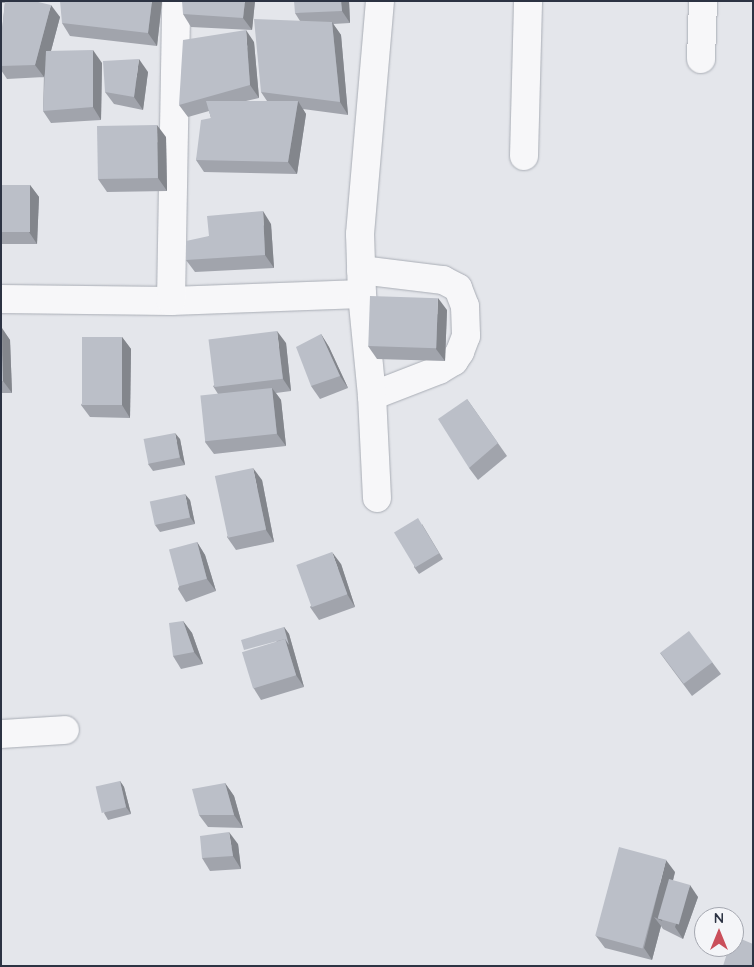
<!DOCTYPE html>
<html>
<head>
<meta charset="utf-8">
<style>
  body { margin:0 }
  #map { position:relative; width:754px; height:967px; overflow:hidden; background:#e4e6eb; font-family:Quicksand,sans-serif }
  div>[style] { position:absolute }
  .roads { filter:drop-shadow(0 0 1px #a9adb5) drop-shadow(0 0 1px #a9adb5) }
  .minor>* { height:28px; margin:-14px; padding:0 14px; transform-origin:14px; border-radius:14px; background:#f7f7f9 }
  .wall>* { inset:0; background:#a1a4ac }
  .shaded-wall>* { inset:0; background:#83868c }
  .building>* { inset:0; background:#bbbfc8; transform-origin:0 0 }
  span { translate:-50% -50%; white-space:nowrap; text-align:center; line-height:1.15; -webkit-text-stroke:5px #f4f5f8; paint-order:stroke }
  .frame { position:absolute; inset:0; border:2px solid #2c3343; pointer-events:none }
  .north { position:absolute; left:694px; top:907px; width:50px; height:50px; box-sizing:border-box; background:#f4f5f8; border:1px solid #a4a7b0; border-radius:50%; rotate:0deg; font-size:14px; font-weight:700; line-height:20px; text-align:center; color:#2c3343 }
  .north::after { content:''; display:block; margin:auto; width:18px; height:22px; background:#ca4f5b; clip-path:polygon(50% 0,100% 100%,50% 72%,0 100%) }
</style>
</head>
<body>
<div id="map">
  <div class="roads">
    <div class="minor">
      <div style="left:701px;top:59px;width:58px;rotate:-88deg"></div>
      <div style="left:524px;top:156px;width:155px;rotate:-88.5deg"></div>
      <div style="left:361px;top:270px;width:83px;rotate:7deg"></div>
      <div style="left:443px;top:280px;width:17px;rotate:28deg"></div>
      <div style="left:458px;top:288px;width:19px;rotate:69deg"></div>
      <div style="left:465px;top:306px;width:30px;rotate:88deg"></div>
      <div style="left:466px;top:336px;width:17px;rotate:111deg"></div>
      <div style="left:460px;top:352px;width:11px;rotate:124deg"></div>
      <div style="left:454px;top:361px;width:17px;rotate:149deg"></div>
      <div style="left:439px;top:370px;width:72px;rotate:158.8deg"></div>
      <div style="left:1px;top:299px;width:170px;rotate:0.7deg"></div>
      <div style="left:171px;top:301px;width:191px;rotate:-2.1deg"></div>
      <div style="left:171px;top:301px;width:300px;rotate:-89deg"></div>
      <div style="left:377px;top:498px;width:102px;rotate:-92.8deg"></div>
      <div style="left:372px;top:396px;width:102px;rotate:-95.6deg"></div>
      <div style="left:362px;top:294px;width:60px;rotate:-91.9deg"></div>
      <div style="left:360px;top:234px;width:234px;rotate:-85.1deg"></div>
      <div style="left:1px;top:734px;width:64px;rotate:-3.6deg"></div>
    </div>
  </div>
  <div class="wall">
    <div style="clip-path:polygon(1px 1px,34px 1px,60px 17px,51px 51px,102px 63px,101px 120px,51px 123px,43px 111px,44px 74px,44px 77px,7px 79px,1px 70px,1px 40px,5px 3px,1px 3px)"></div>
    <div style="clip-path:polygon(162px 1px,157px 46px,70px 36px,62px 23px)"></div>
    <div style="clip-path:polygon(255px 1px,252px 30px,191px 27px,183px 14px)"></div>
    <div style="clip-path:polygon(349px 1px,350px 23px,333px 24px,341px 35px,348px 115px,303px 109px,306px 114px,297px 174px,204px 172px,196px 160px,211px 118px,209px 111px,188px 117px,179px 105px,254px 42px,259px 98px,246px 101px,267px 101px,261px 92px,300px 21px,295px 13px)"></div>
    <div style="clip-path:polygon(148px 72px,143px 110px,114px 104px,105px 92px)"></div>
    <div style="clip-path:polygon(166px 137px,167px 191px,107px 192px,98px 179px)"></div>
    <div style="clip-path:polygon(1px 185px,30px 185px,39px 197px,37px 244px,1px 244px)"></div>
    <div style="clip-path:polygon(271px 224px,274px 268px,195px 272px,186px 260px,209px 236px)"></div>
    <div style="clip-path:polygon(447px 310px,445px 361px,377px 359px,368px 346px)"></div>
    <div style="clip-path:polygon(1px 328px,10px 340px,12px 393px,1px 393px)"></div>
    <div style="clip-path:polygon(321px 334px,329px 347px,348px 388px,320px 399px,311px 386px)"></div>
    <div style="clip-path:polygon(122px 337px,131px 349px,130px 418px,90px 417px,81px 405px)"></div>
    <div style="clip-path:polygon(286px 343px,291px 391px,276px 393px,281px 400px,286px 446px,214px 454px,205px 442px,218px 394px,213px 386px)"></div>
    <div style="clip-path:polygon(467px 399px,507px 456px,478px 480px,469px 468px)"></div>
    <div style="clip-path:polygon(180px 439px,185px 465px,153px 471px,148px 464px)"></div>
    <div style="clip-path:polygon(262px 480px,274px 542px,236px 550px,227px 537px)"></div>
    <div style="clip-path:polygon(190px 500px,195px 524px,160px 532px,155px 525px)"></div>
    <div style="clip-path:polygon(422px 524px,443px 559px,419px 574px,414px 567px)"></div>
    <div style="clip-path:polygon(197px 542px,205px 555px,216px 591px,186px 602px,178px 589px)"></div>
    <div style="clip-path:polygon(341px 564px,355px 607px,319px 620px,310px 607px)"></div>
    <div style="clip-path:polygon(183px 621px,192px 633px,203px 664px,181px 669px,173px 656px)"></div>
    <div style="clip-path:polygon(284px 627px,289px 634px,304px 687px,261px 700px,253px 687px)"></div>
    <div style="clip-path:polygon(660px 653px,712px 662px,721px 674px,692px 696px)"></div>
    <div style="clip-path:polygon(120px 781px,124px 787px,131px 814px,108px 820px,104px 813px)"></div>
    <div style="clip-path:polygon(225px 783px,234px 796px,243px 828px,208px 827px,199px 815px)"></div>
    <div style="clip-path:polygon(238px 844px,241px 869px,210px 871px,202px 858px)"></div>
    <div style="clip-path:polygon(675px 872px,673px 881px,698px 897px,683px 939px,663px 929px,661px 926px,652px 960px,605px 948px,596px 936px)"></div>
  </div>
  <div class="shaded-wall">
    <div style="clip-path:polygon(152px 1px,162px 1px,157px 46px,148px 33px)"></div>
    <div style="clip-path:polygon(245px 1px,255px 1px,252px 30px,243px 18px)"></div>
    <div style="clip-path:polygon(341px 1px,349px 1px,350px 23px,342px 11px)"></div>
    <div style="clip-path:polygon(51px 5px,60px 17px,44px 77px,35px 65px)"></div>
    <div style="clip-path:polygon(332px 22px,341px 35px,348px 115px,340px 102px)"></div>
    <div style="clip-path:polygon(246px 30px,254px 42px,259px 98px,250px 85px)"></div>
    <div style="clip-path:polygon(93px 50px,102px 63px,101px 120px,93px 107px)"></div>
    <div style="clip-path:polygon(139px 59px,148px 72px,143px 110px,134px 97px)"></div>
    <div style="clip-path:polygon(298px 101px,306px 114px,297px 174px,288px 162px)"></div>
    <div style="clip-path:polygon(157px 125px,166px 137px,167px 191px,158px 178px)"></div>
    <div style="clip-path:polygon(30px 185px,39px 197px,37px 244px,29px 232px)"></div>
    <div style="clip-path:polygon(263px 211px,271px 224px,274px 268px,265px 255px)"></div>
    <div style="clip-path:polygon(438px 298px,447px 310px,445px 361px,436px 349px)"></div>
    <div style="clip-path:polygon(2px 328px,10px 340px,12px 393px,3px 381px)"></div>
    <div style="clip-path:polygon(277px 331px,286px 343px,291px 391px,283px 379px)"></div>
    <div style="clip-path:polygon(321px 334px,329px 347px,348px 388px,340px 376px)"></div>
    <div style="clip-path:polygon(122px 337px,131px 349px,130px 418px,122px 405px)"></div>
    <div style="clip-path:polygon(272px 388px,281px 400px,286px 446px,277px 434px)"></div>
    <div style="clip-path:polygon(175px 433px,180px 439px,185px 465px,180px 458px)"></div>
    <div style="clip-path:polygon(253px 468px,262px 480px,274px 542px,266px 530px)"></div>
    <div style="clip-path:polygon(185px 494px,190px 500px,195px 524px,190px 517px)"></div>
    <div style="clip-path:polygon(197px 542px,205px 555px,216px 591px,207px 579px)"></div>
    <div style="clip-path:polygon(332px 552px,341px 564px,355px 607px,347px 594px)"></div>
    <div style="clip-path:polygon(183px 621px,192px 633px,203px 664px,194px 652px)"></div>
    <div style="clip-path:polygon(284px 627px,289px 634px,304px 687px,296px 675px,285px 639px)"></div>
    <div style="clip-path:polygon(120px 781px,124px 787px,131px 814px,126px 807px)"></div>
    <div style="clip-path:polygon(225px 783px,234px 796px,243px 828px,234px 815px)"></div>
    <div style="clip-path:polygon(229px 832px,238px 844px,241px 869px,233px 856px)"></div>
    <div style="clip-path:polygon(666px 860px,675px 872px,662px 921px,654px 917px,661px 926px,652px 960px,644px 948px)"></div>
    <div style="clip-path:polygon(690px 885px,698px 897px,683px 939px,675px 927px)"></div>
  </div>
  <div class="building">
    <div style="clip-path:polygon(5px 1px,34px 1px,51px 5px,35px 65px,1px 66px,1px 40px)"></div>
    <div style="clip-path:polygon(60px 1px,152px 1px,148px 33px,62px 23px)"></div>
    <div style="clip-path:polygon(182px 1px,245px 1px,243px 18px,183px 14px)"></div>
    <div style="clip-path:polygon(294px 1px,341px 1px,342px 11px,295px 13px)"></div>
    <div style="clip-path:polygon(254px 19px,332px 22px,340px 102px,261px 92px)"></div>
    <div style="clip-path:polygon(246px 30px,250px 85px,179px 105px,183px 40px)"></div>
    <div style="clip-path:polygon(93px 50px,93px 107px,43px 111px,46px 51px)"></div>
    <div style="clip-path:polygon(139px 59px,134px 97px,105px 92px,103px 61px)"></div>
    <div style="clip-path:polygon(206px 101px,298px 101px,288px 162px,196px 160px,201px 120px,211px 118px)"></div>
    <div style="left:157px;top:125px;width:53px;height:60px;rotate:89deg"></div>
    <div style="left:1px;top:185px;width:29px;height:47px"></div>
    <div style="clip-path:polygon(263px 211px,265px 255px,186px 260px,186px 241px,209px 236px,207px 216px)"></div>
    <div style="left:370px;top:296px;width:68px;height:50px;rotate:2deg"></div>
    <div style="clip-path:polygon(1px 328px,3px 381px,1px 381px)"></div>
    <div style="left:277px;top:331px;width:48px;height:69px;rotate:83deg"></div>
    <div style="clip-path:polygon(321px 334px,340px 376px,311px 386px,296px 347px)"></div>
    <div style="left:82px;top:337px;width:40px;height:68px"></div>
    <div style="left:272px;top:388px;width:46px;height:72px;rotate:84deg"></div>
    <div style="clip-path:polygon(467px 399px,498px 443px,469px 468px,438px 419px)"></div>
    <div style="left:175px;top:433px;width:25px;height:32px;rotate:79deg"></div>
    <div style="left:253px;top:468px;width:63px;height:39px;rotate:78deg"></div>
    <div style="left:185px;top:494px;width:24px;height:36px;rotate:78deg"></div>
    <div style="left:418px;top:518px;width:41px;height:28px;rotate:59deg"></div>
    <div style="left:197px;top:542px;width:38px;height:29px;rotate:75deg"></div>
    <div style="left:332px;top:552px;width:45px;height:38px;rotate:70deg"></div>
    <div style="clip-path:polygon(183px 621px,194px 652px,173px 656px,169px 623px)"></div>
    <div style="clip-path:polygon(284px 627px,289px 645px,285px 639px,244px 650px,241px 640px)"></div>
    <div style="left:689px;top:631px;width:39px;height:36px;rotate:53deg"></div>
    <div style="left:285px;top:639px;width:38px;height:45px;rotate:73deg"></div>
    <div style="left:120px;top:781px;width:27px;height:25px;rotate:77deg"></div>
    <div style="clip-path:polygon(225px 783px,234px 815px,199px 815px,192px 789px)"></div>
    <div style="clip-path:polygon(229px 832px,233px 856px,202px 858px,200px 836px)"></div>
    <div style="left:619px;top:847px;width:49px;height:92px;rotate:15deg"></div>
    <div style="left:669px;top:879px;width:22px;height:41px;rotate:16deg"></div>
    <div style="clip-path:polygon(734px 936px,753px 944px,753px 966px,723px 966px,729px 947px,734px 947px)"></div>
  </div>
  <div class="frame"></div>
  <div class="north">N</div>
</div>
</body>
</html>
